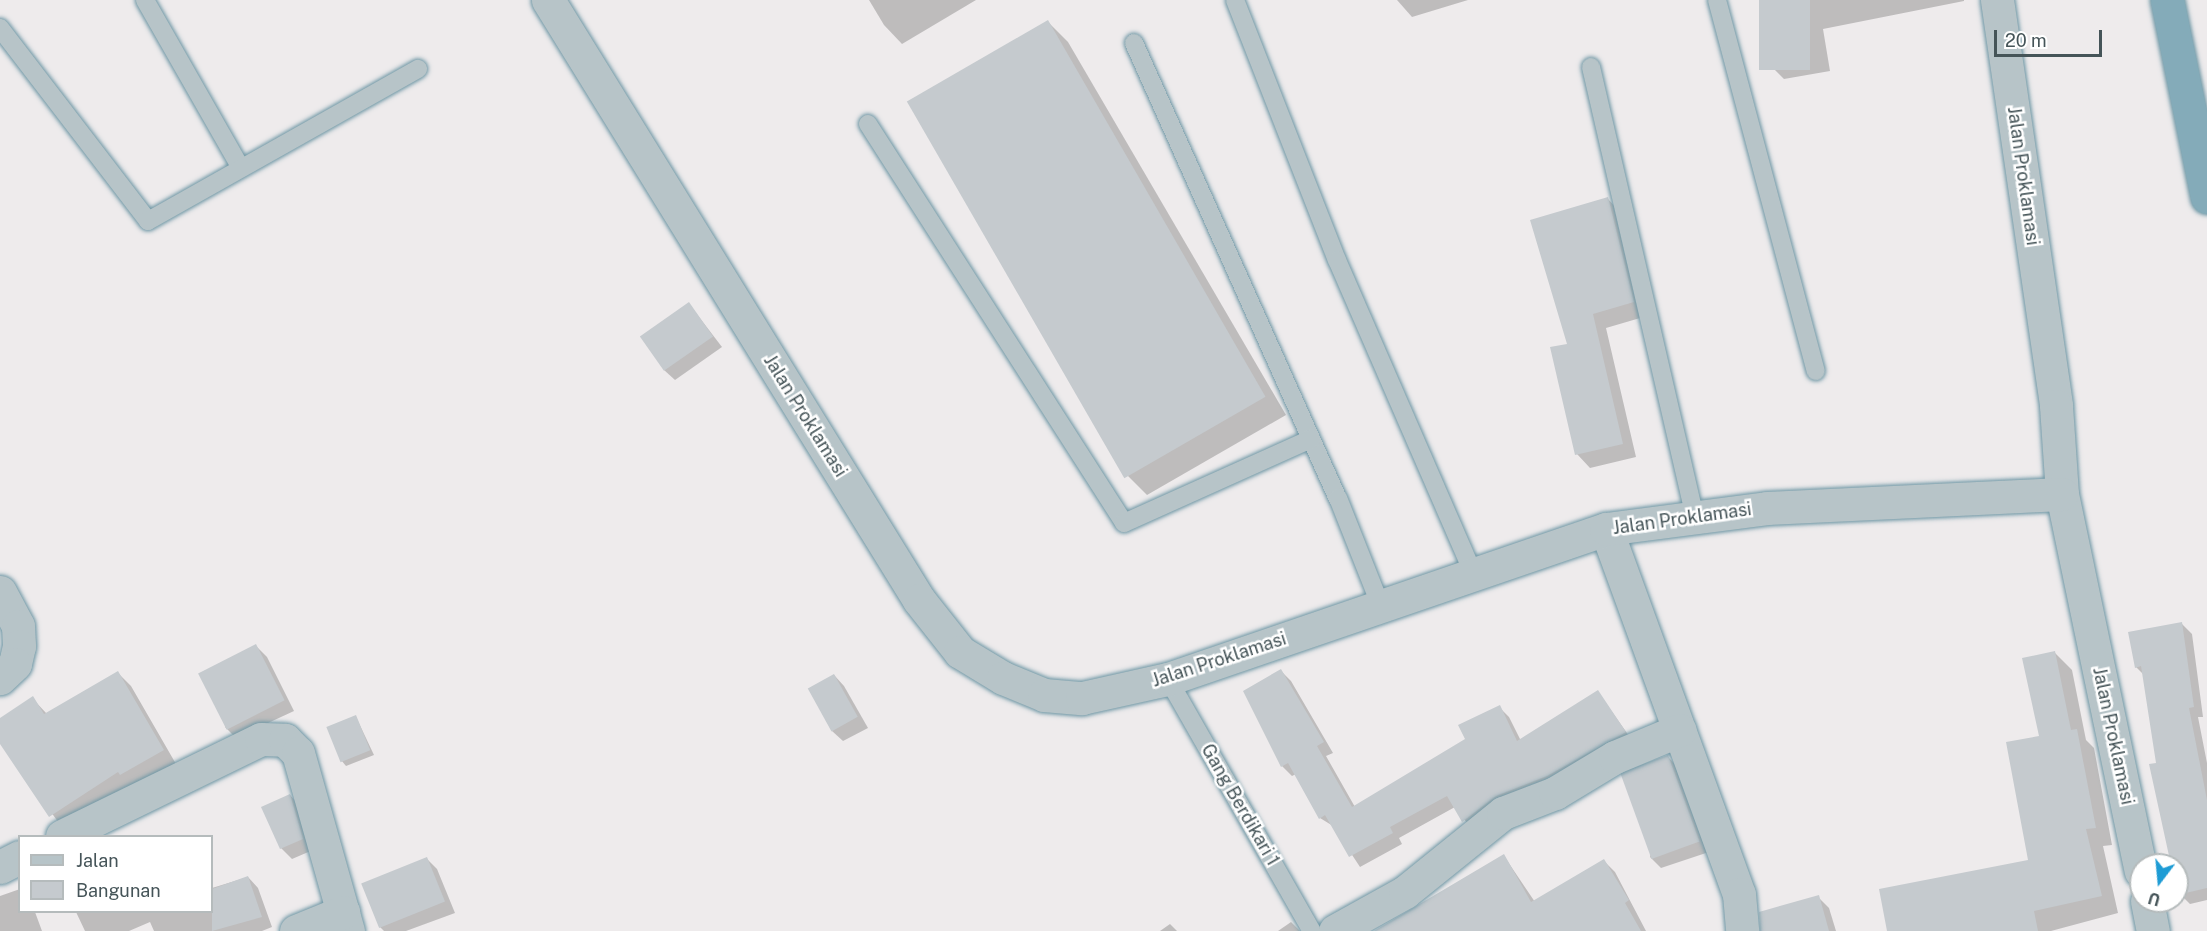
<!DOCTYPE html>
<html>
<head>
<meta charset="utf-8">
<style>
  body { margin:0 }
  #map { position:relative; width:2207px; height:931px; overflow:hidden; background:#eeebec; font-family:"Public Sans",sans-serif }
  div>[style] { position:absolute }
  .shadow>* { inset:0; background:#0003 }
  .building>* { inset:0; background:#c5cace; transform-origin:0 0 }
  .roads { filter:drop-shadow(0 0 2px #6f97a5) drop-shadow(0 0 2px #6f97a5) }
  .service>* { height:18px; margin:-9px; padding:0 9px; transform-origin:9px; border-radius:9px; background:#b7c4c8 }
  .minor>* { height:33px; margin:-16.5px; padding:0 16.5px; transform-origin:16.5px; border-radius:16.5px; background:#b7c4c8 }
  .tertiary>* { height:33px; margin:-16.5px; padding:0 16.5px; transform-origin:16.5px; border-radius:16.5px; background:#b7c4c8 }
  .motorway>* { height:33px; margin:-16.5px; padding:0 16.5px; transform-origin:16.5px; border-radius:16.5px; background:#84abb9 }
  span { translate:-50% -50%; white-space:nowrap; text-align:center; line-height:1.15; -webkit-text-stroke:5px #fff; paint-order:stroke }
  .street-label { font-size:18px; color:#455458 }
  .legend { position:absolute; left:18px; top:835px; width:195px; height:78px; box-sizing:border-box; background:#fff; border:2px solid #b5bbbc; margin:0; padding:8px 10px; list-style:none; font-size:18px; color:#455458 }
  .legend li { display:flex; align-items:center; gap:12px; height:30px }
  .legend b { width:30px; border:2px solid #b5bbbc }
  .north { position:absolute; left:2129px; top:853px; width:60px; height:60px; box-sizing:border-box; background:#fff; border:2px solid #b5bbbc; border-radius:50%; rotate:196deg; font-size:16px; font-weight:700; line-height:24px; text-align:center; color:#455458 }
  .north::after { content:''; display:block; margin:auto; width:21px; height:27px; background:#1e9cd5; clip-path:polygon(50% 0,100% 100%,50% 72%,0 100%) }
  .scale { position:absolute; left:1994px; top:30px; width:108px; height:27px; box-sizing:border-box; border:3px solid #455458; border-top:0; padding-left:8px; font-size:18px; line-height:21px; white-space:nowrap; color:#455458; -webkit-text-stroke:4px #fff; paint-order:stroke }
</style>
</head>
<body>
<div id="map">
  <div class="shadow">
    <div style="clip-path:polygon(869px 0,976px 0,902px 44px,884px 25px)"></div>
    <div style="clip-path:polygon(1397px 0,1468px 0,1412px 17px)"></div>
    <div style="clip-path:polygon(1762px 0,1964px 0,1964px 1px,1823px 29px,1830px 71px,1784px 79px,1773px 68px)"></div>
    <div style="clip-path:polygon(1048px 22px,1068px 42px,1286px 415px,1147px 495px,1128px 476px)"></div>
    <div style="clip-path:polygon(1608px 199px,1621px 213px,1647px 316px,1606px 328px,1636px 457px,1590px 468px,1577px 454px,1569px 345px)"></div>
    <div style="clip-path:polygon(689px 304px,722px 347px,675px 380px,664px 370px)"></div>
    <div style="clip-path:polygon(2182px 624px,2192px 634px,2203px 717px,2198px 717px,2207px 763px,2207px 900px,2190px 904px,2180px 894px,2144px 675px,2136px 667px)"></div>
    <div style="clip-path:polygon(256px 646px,267px 657px,294px 711px,236px 738px,225px 727px)"></div>
    <div style="clip-path:polygon(2055px 653px,2072px 670px,2086px 740px,2094px 748px,2112px 845px,2103px 846px,2118px 913px,2051px 931px,1889px 931px,2030px 861px,2041px 737px)"></div>
    <div style="clip-path:polygon(1281px 671px,1291px 681px,1333px 753px,1326px 756px,1355px 807px,1467px 739px,1499px 707px,1509px 717px,1521px 741px,1598px 692px,1634px 743px,1473px 831px,1455px 807px,1399px 838px,1402px 844px,1360px 867px,1333px 826px,1320px 818px,1296px 774px,1292px 776px,1282px 766px)"></div>
    <div style="clip-path:polygon(118px 673px,131px 686px,176px 764px,64px 830px,0 742px,0 720px,32px 698px,47px 714px)"></div>
    <div style="clip-path:polygon(834px 675px,844px 686px,868px 728px,843px 741px,832px 731px,809px 689px)"></div>
    <div style="clip-path:polygon(356px 717px,374px 755px,346px 766px,341px 760px)"></div>
    <div style="clip-path:polygon(1668px 757px,1679px 768px,1709px 852px,1661px 868px,1650px 857px)"></div>
    <div style="clip-path:polygon(290px 795px,300px 806px,313px 850px,292px 859px,281px 848px)"></div>
    <div style="clip-path:polygon(1504px 856px,1535px 902px,1604px 861px,1615px 872px,1646px 931px,1382px 931px)"></div>
    <div style="clip-path:polygon(427px 859px,437px 869px,455px 913px,406px 931px,384px 931px,379px 926px)"></div>
    <div style="clip-path:polygon(248px 877px,258px 888px,272px 927px,262px 931px,154px 931px,150px 922px,129px 931px,85px 931px,76px 912px,212px 912px,212px 888px)"></div>
    <div style="clip-path:polygon(20px 889px,20px 912px,35px 912px,42px 931px,0 931px,0 896px)"></div>
    <div style="clip-path:polygon(1818px 897px,1829px 908px,1836px 931px,1766px 931px)"></div>
    <div style="clip-path:polygon(1291px 922px,1300px 931px,1278px 931px)"></div>
    <div style="clip-path:polygon(1170px 924px,1177px 931px,1160px 931px)"></div>
  </div>
  <div class="building">
    <div style="left:1759px;top:0;width:51px;height:70px"></div>
    <div style="left:1048px;top:20px;width:435px;height:163px;rotate:60deg"></div>
    <div style="clip-path:polygon(1608px 197px,1634px 302px,1593px 314px,1623px 444px,1575px 455px,1550px 347px,1567px 344px,1530px 220px)"></div>
    <div style="left:689px;top:302px;width:42px;height:60px;rotate:55deg"></div>
    <div style="clip-path:polygon(2182px 622px,2194px 707px,2189px 708px,2207px 800px,2207px 888px,2177px 895px,2177px 865px,2171px 865px,2149px 764px,2156px 763px,2141px 666px,2135px 668px,2128px 632px)"></div>
    <div style="left:256px;top:644px;width:63px;height:65px;rotate:63deg"></div>
    <div style="clip-path:polygon(2055px 651px,2071px 730px,2077px 729px,2096px 828px,2086px 829px,2102px 896px,2034px 911px,2038px 931px,1887px 931px,1879px 889px,2028px 860px,2006px 742px,2039px 736px,2022px 658px)"></div>
    <div style="clip-path:polygon(1281px 669px,1324px 742px,1317px 746px,1352px 807px,1465px 739px,1458px 725px,1500px 705px,1517px 741px,1598px 690px,1626px 732px,1547px 776px,1496px 796px,1462px 822px,1447px 796px,1390px 827px,1393px 833px,1349px 857px,1325px 815px,1319px 819px,1288px 763px,1281px 767px,1243px 691px)"></div>
    <div style="clip-path:polygon(118px 671px,164px 750px,120px 775px,118px 772px,49px 817px,0 744px,0 718px,33px 696px,44px 714px)"></div>
    <div style="left:834px;top:674px;width:49px;height:30px;rotate:61deg"></div>
    <div style="left:356px;top:715px;width:38px;height:32px;rotate:68deg"></div>
    <div style="left:1668px;top:755px;width:92px;height:51px;rotate:70deg"></div>
    <div style="clip-path:polygon(290px 794px,303px 839px,280px 849px,261px 807px)"></div>
    <div style="clip-path:polygon(1504px 854px,1531px 902px,1604px 859px,1629px 900px,1625px 903px,1641px 931px,1374px 931px)"></div>
    <div style="left:427px;top:857px;width:48px;height:71px;rotate:68deg"></div>
    <div style="clip-path:polygon(248px 876px,262px 917px,212px 931px,212px 889px)"></div>
    <div style="clip-path:polygon(1819px 895px,1829px 931px,1760px 931px,1759px 912px)"></div>
  </div>
  <div class="roads">
    <div class="service">
      <div style="left:145px;top:0;width:193px;rotate:60.3deg"></div>
      <div style="left:1235px;top:0;width:279px;rotate:68.6deg"></div>
      <div style="left:1337px;top:260px;width:341px;rotate:66.5deg"></div>
      <div style="left:1717px;top:0;width:384px;rotate:75.1deg"></div>
      <div style="left:0;top:28px;width:243px;rotate:52.5deg"></div>
      <div style="left:148px;top:221px;width:310px;rotate:-29.4deg"></div>
      <div style="left:1134px;top:43px;width:499px;rotate:65.9deg"></div>
      <div style="left:1338px;top:498px;width:114px;rotate:68.4deg"></div>
      <div style="left:1591px;top:67px;width:461px;rotate:77deg"></div>
      <div style="left:868px;top:124px;width:474px;rotate:57.3deg"></div>
      <div style="left:1124px;top:523px;width:205px;rotate:-24.2deg"></div>
      <div style="left:1168px;top:679px;width:290px;rotate:60.3deg"></div>
    </div>
    <div class="minor">
      <div style="left:1997px;top:0;width:410px;rotate:81.7deg"></div>
      <div style="left:2056px;top:406px;width:88px;rotate:86.1deg"></div>
      <div style="left:2062px;top:494px;width:385px;rotate:78.2deg"></div>
      <div style="left:1606px;top:529px;width:388px;rotate:70deg"></div>
      <div style="left:1739px;top:894px;width:37px;rotate:85deg"></div>
      <div style="left:0;top:592px;width:38px;rotate:62deg"></div>
      <div style="left:18px;top:626px;width:20px;rotate:87deg"></div>
      <div style="left:19px;top:646px;width:18px;rotate:103deg"></div>
      <div style="left:15px;top:664px;width:21px;rotate:137deg"></div>
      <div style="left:62px;top:836px;width:221px;rotate:-26deg"></div>
      <div style="left:261px;top:739px;width:24px;rotate:2deg"></div>
      <div style="left:285px;top:740px;width:18px;rotate:45deg"></div>
      <div style="left:298px;top:753px;width:185px;rotate:74.3deg"></div>
      <div style="left:0;top:867px;width:22px;rotate:-27deg"></div>
      <div style="left:2147px;top:901px;width:31px;rotate:79deg"></div>
      <div style="left:296px;top:931px;width:51px;rotate:-22deg"></div>
      <div style="left:1335px;top:931px;width:80px;rotate:-29.1deg"></div>
      <div style="left:1405px;top:892px;width:126px;rotate:-38.9deg"></div>
      <div style="left:1503px;top:813px;width:56px;rotate:-21deg"></div>
      <div style="left:1555px;top:793px;width:70px;rotate:-31deg"></div>
      <div style="left:1615px;top:757px;width:70px;rotate:-22.6deg"></div>
    </div>
    <div class="tertiary">
      <div style="left:548px;top:0;width:705px;rotate:58.27deg"></div>
      <div style="left:919px;top:600px;width:66px;rotate:51.7deg"></div>
      <div style="left:960px;top:652px;width:50px;rotate:31.2deg"></div>
      <div style="left:1003px;top:678px;width:44px;rotate:22.5deg"></div>
      <div style="left:1044px;top:695px;width:38px;rotate:5deg"></div>
      <div style="left:1082px;top:698px;width:88px;rotate:-12.5deg"></div>
      <div style="left:1168px;top:679px;width:463px;rotate:-18.9deg"></div>
      <div style="left:1606px;top:529px;width:162px;rotate:-7.4deg"></div>
      <div style="left:1767px;top:508px;width:295px;rotate:-2.7deg"></div>
    </div>
    <div class="motorway">
      <div style="left:2167px;top:0;width:201px;rotate:78.5deg"></div>
    </div>
  </div>
  <div class="street-label">
    <span style="left:2023px;top:176px;rotate:82deg">Jalan Proklamasi</span>
    <span style="left:805px;top:416px;rotate:58deg">Jalan Proklamasi</span>
    <span style="left:1682px;top:519px;rotate:-8deg">Jalan Proklamasi</span>
    <span style="left:1219px;top:660px;rotate:-18deg">Jalan Proklamasi</span>
    <span style="left:2113px;top:736px;rotate:78deg">Jalan Proklamasi</span>
    <span style="left:1240px;top:805px;rotate:60deg">Gang Berdikari 1</span>
  </div>
  <ul class="legend">
  <li><b style="height:8px;background:#b7c4c8"></b>Jalan</li>
  <li><b style="height:16px;background:#c5cace"></b>Bangunan</li>
  </ul>
  <div class="north">U</div>
  <div class="scale">20 m</div>
</div>
</body>
</html>
